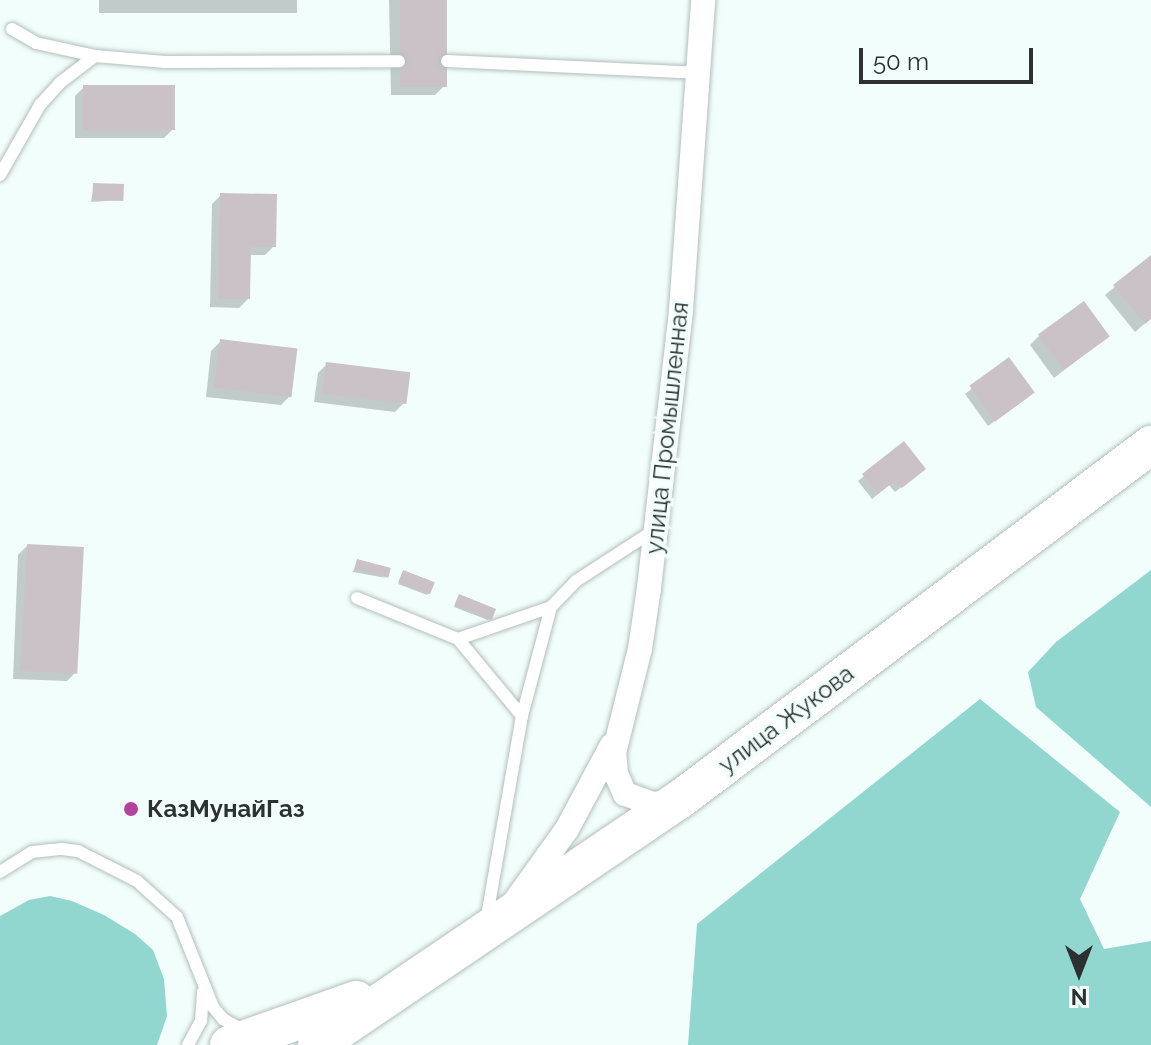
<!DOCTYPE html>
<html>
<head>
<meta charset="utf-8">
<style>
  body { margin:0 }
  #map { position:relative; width:1151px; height:1045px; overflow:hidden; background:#f2fefc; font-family:Raleway,sans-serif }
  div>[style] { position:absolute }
  .green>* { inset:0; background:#91d7cf }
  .shadow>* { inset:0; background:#0003; transform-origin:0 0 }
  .building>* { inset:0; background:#cbc2c8; transform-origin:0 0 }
  .roads { filter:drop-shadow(0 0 2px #b3bebd) drop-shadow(0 0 2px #b3bebd) }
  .service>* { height:12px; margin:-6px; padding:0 6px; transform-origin:6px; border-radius:6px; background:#fff }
  .minor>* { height:24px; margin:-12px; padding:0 12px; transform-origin:12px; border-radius:12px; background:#fff }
  .primary>* { height:38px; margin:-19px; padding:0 19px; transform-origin:19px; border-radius:19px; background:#fff }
  .dots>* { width:22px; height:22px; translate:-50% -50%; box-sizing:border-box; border:4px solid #f2fefc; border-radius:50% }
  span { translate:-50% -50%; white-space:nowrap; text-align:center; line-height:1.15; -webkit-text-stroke:7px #f2fefc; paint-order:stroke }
  .street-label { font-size:24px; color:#2c3030 }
  .poi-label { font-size:24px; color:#2c3030; font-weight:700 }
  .left { translate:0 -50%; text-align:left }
  .north { position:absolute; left:1039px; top:933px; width:80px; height:80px; -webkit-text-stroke:6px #f2fefc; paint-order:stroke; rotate:180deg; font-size:22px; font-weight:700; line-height:32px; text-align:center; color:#2c3030 }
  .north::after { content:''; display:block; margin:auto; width:28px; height:36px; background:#2c3030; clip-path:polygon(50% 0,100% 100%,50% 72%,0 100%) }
  .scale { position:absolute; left:859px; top:48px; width:174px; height:36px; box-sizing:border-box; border:4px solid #2c3030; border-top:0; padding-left:10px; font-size:24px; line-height:28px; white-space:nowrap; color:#2c3030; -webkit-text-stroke:6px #f2fefc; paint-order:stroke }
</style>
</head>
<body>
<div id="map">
  <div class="green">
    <div style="clip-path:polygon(1151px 570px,1151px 807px,1036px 707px,1028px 672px,1056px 642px)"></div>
    <div style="clip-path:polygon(980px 699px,1120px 812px,1080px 899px,1104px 949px,1151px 941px,1151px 1045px,688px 1045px,697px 924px)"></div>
    <div style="clip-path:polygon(50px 896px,72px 901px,104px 915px,135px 934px,153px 950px,164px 979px,167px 1016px,157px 1045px,0 1045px,0 916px,29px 900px)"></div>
  </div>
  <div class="shadow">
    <div style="left:99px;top:0;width:198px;height:13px"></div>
    <div style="clip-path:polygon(389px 0,445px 0,444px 86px,435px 95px,391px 95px)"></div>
    <div style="clip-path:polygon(84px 87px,173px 129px,164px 138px,75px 138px,75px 96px)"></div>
    <div style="clip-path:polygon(94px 185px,121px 200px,91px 202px)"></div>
    <div style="clip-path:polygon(221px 195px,274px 246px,265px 255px,249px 255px,248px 299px,239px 308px,210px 307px,212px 204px)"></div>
    <div style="clip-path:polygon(1151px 257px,1151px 318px,1135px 332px,1105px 295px)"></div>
    <div style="clip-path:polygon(1039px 336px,1107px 337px,1054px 378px,1030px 345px)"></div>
    <div style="clip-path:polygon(220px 342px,290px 396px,281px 405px,206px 397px,211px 351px)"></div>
    <div style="clip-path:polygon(1009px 360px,1027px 398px,988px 426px,965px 394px)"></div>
    <div style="clip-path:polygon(327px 364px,404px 403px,395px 412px,314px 402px,318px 373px)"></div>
    <div style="clip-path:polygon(904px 444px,918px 474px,895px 492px,889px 485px,872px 499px,858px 481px)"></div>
    <div style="clip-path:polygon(27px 546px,76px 672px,67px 681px,13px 679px,18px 555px)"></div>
    <div style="clip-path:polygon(357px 561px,386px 578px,353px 572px)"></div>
    <div style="clip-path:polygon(402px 575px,429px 593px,427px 595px,398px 584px)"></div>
    <div style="clip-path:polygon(457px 599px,491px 618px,488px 620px,454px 607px)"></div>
  </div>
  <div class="building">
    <div style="left:400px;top:0;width:47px;height:87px"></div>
    <div style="left:83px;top:85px;width:92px;height:45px"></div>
    <div style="left:93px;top:183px;width:31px;height:17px;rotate:2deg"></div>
    <div style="clip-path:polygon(220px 193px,277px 194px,276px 247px,251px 247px,250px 299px,218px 299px)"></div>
    <div style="clip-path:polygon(1151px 255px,1151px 319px,1145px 324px,1113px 285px)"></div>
    <div style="left:1084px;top:301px;width:44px;height:57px;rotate:54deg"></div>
    <div style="left:220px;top:339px;width:78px;height:49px;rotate:7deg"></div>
    <div style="left:1009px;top:357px;width:44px;height:49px;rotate:54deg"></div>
    <div style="left:326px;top:362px;width:85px;height:32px;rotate:7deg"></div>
    <div style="clip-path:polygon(904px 441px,926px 469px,902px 488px,895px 481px,878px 494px,862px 474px)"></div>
    <div style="left:27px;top:544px;width:57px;height:127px;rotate:3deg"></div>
    <div style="left:357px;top:559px;width:35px;height:10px;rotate:15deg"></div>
    <div style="left:403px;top:570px;width:34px;height:13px;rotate:21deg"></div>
    <div style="left:459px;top:594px;width:40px;height:12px;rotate:22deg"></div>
  </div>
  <div class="roads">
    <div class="service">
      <div style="left:12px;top:29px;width:28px;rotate:30deg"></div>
      <div style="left:36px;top:43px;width:60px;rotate:12.4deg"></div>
      <div style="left:447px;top:61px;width:251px;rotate:2.7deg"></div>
      <div style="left:0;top:175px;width:81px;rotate:-60.3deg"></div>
      <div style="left:40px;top:105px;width:31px;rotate:-48deg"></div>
      <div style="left:61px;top:82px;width:43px;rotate:-37.4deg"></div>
      <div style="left:95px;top:56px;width:70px;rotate:4.9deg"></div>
      <div style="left:165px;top:62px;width:234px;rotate:-0.2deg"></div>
      <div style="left:357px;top:598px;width:109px;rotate:22.1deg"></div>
      <div style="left:522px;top:716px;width:100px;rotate:-129.7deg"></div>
      <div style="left:458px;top:639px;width:98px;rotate:-19deg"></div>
      <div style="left:0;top:872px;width:38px;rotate:-32deg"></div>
      <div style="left:32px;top:852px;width:30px;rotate:-6deg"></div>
      <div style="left:62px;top:849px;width:16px;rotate:7deg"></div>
      <div style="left:78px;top:851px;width:66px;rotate:27deg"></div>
      <div style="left:137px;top:881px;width:54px;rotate:42deg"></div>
      <div style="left:177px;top:917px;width:97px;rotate:68.2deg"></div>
      <div style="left:213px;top:1007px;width:16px;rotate:50deg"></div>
      <div style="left:223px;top:1019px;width:23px;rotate:29deg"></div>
      <div style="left:486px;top:922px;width:209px;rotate:-80.1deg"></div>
      <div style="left:522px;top:716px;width:113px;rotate:-75.1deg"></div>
      <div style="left:551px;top:607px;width:36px;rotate:-46deg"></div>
      <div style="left:576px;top:581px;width:95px;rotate:-33deg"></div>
      <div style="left:188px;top:1045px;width:27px;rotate:-62deg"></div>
      <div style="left:201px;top:1021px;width:29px;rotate:-86deg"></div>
    </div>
    <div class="minor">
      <div style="left:673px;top:801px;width:20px;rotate:171deg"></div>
      <div style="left:653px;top:804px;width:30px;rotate:-160deg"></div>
      <div style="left:625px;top:794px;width:22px;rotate:-114deg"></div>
      <div style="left:616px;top:774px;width:21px;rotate:-95deg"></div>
      <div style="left:614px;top:753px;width:107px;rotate:-76deg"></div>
      <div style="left:640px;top:649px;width:62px;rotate:-81.6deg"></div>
      <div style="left:649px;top:588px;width:280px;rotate:-83.4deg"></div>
      <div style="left:681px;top:310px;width:311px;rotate:-85.9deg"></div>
      <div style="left:516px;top:900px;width:87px;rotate:-54.3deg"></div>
      <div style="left:567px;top:829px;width:95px;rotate:-61.8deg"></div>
    </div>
    <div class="primary">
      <div style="left:229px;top:1045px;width:135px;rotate:-19.5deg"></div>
      <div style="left:317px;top:1045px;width:437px;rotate:-34.1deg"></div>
      <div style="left:679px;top:800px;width:591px;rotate:-36.95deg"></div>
    </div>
  </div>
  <div class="dots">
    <div style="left:131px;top:809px;background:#b3439f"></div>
  </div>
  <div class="street-label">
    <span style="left:667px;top:428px;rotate:-84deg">улица Промышленная</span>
    <span style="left:786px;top:719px;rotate:-37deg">улица Жукова</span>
  </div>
  <div class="poi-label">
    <span class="left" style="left:147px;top:809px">КазМунайГаз</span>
  </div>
  <div class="north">N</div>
  <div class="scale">50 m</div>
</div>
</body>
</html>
